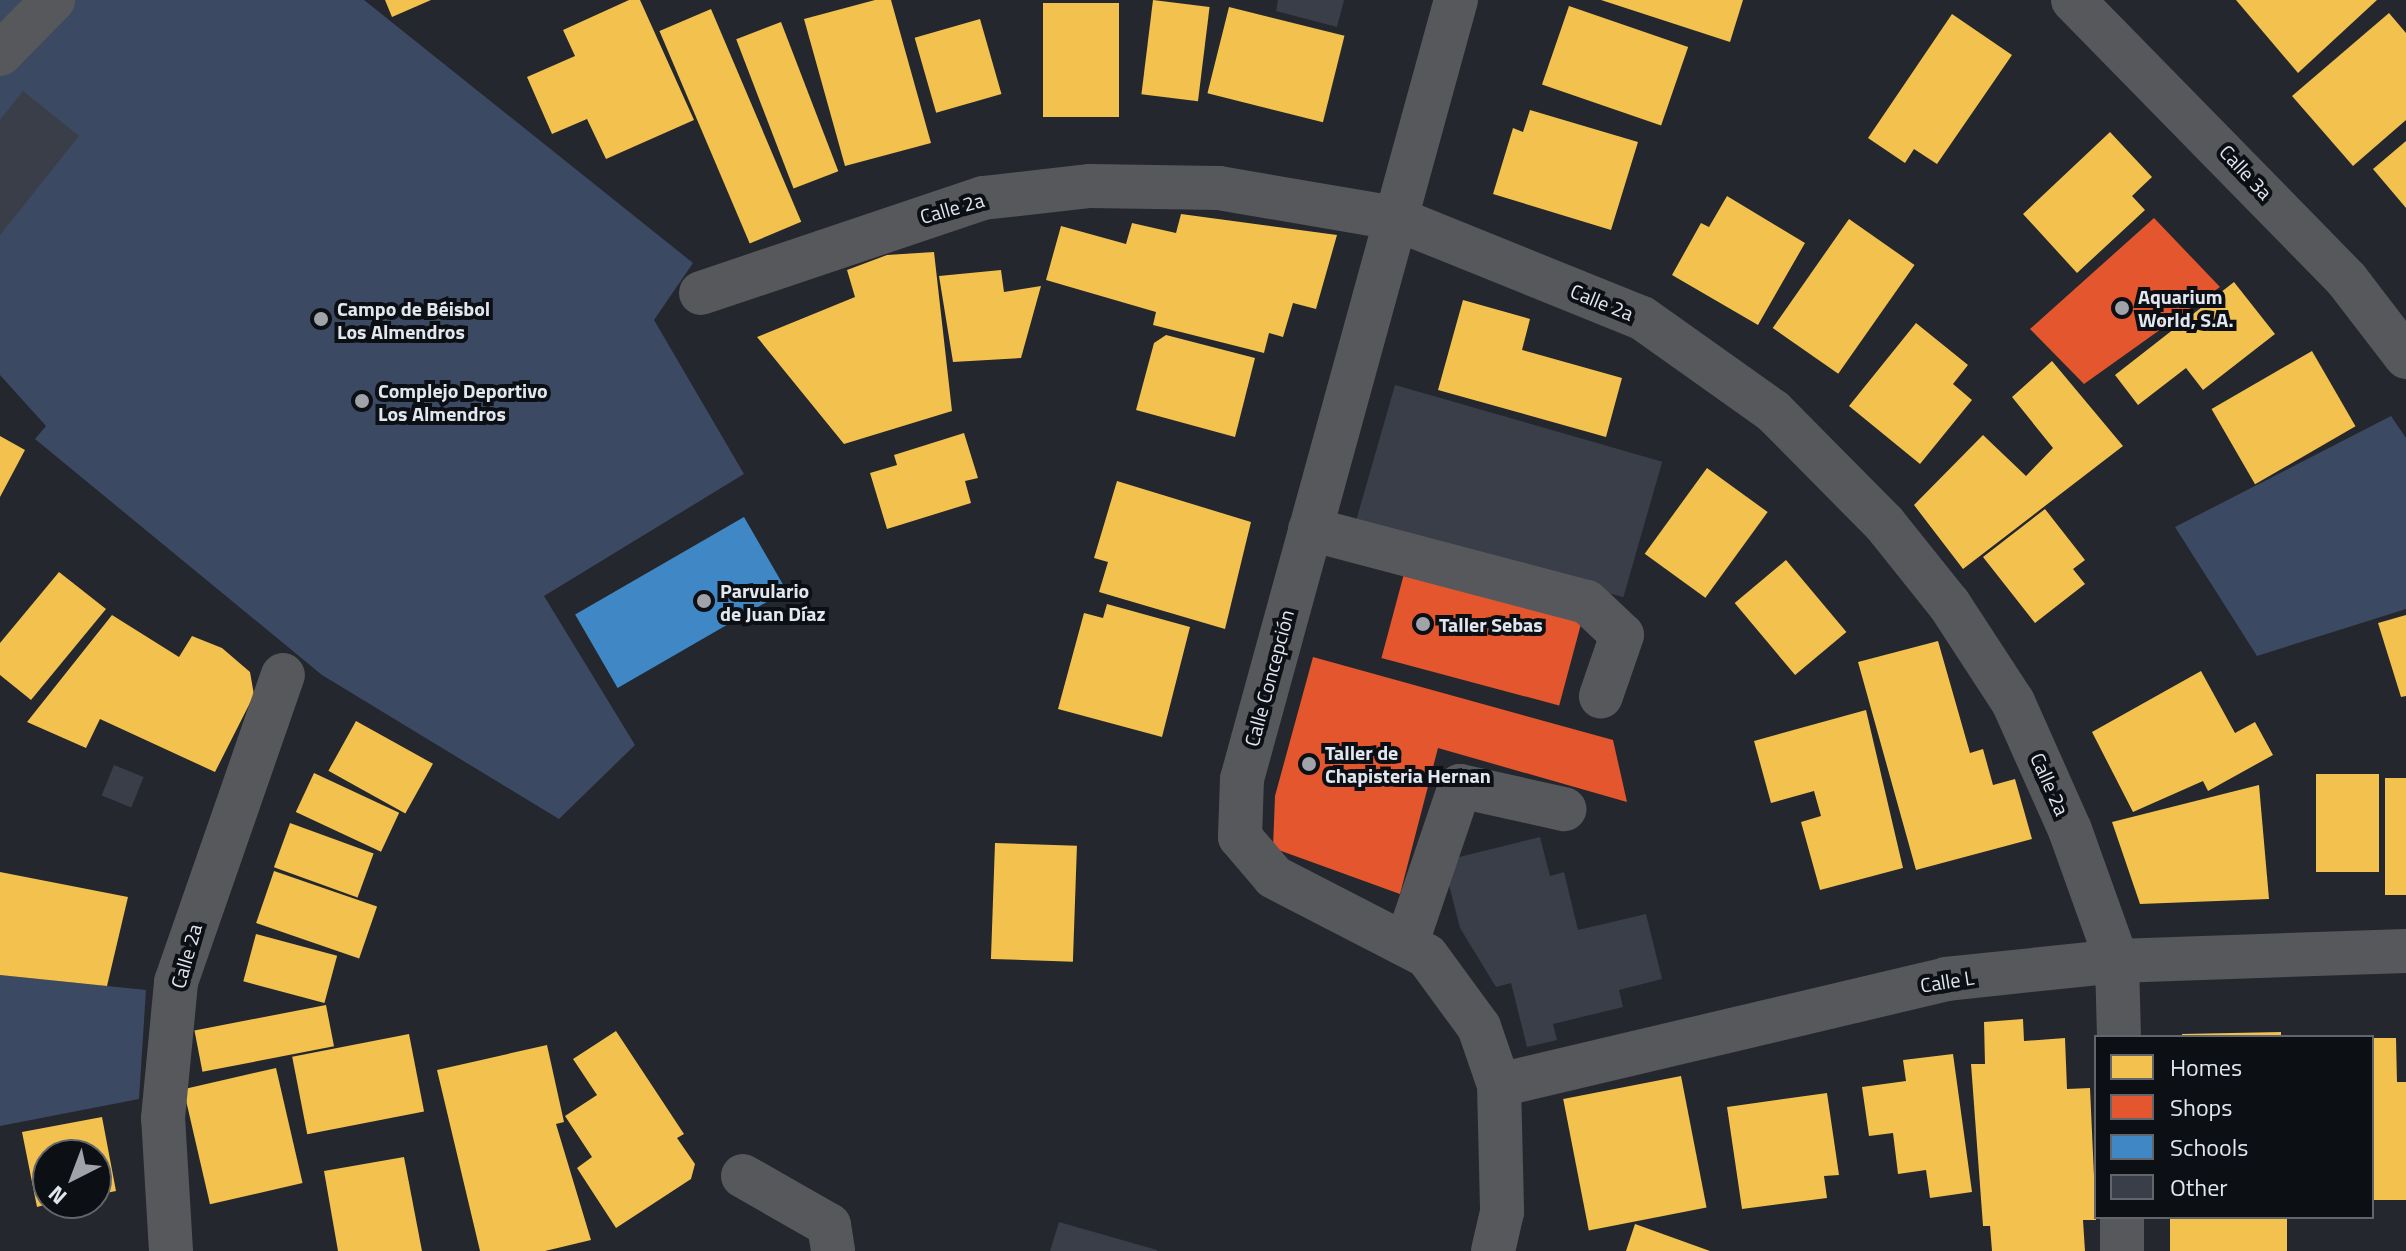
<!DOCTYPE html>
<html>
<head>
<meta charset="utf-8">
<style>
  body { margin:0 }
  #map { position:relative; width:2406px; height:1251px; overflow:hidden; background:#24272d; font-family:"Titillium Web",sans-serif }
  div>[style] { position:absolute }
  .green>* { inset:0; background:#3c4963 }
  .homes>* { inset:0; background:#f2c14e; transform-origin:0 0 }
  .shops>* { inset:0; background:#e4572e; transform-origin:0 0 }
  .schools>* { inset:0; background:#3f88c5; transform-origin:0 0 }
  .building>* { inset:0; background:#3a3e48; transform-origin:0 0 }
  .minor>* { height:44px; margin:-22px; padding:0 22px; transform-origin:22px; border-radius:22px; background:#56585b }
  .dots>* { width:22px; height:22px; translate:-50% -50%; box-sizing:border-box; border:4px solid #0c0f14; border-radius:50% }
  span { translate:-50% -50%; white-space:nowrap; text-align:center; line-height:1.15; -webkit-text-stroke:8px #0c0f14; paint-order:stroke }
  .street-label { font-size:20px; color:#e2e6ee }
  .poi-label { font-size:20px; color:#e2e6ee; font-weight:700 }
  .left { translate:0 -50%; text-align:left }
  .legend { position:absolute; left:2094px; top:1035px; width:280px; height:184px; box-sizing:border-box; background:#0c0f14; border:2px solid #62656b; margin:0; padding:10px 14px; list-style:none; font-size:24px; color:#e2e6ee }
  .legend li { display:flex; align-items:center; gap:16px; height:40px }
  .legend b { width:40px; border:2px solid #62656b }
  .north { position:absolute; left:32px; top:1139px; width:80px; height:80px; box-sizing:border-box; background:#0c0f14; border:2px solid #62656b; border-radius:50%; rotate:222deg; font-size:22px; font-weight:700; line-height:32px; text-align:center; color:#e2e6ee }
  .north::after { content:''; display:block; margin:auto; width:28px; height:36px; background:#a0a3aa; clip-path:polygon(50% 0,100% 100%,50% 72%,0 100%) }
</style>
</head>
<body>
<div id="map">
  <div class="green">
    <div style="clip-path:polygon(0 0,364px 0,693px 263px,654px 320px,744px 474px,544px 596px,635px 745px,559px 819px,322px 675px,35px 439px,46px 426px,0 375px)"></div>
    <div style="clip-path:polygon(2391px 416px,2406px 438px,2406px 609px,2257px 656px,2175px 527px)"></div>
    <div style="clip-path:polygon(0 975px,146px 990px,139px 1099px,0 1126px)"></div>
  </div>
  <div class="homes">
    <div style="clip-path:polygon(385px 0,431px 0,392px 17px)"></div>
    <div style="clip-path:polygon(629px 0,640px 0,694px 120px,606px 159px,587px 119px,552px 134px,527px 77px,575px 56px,563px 30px)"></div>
    <div style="clip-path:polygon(875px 0,891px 0,931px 143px,845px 166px,804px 19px)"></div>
    <div style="left:1153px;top:0;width:57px;height:95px;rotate:7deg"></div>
    <div style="clip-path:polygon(1601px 0,1743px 0,1730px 42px)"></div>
    <div style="clip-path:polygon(2236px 0,2377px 0,2298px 73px)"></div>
    <div style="left:1043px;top:3px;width:76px;height:114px"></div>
    <div style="left:1569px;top:6px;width:126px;height:83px;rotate:19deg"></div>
    <div style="left:1229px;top:7px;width:119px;height:89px;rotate:14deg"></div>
    <div style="left:711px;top:9px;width:231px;height:56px;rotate:67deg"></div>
    <div style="clip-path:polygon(2389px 13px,2406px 33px,2406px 120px,2353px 166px,2292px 96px)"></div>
    <div style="clip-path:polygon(1952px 14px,2012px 55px,1937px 164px,1914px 149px,1905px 163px,1868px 138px)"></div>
    <div style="left:980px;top:19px;width:78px;height:68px;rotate:74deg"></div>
    <div style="left:781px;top:22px;width:160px;height:48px;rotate:69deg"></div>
    <div style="clip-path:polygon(1530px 110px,1638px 142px,1611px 230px,1493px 194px,1513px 128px,1523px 132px)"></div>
    <div style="clip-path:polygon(2110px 132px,2152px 177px,2132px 196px,2145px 210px,2077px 273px,2023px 214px)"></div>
    <div style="clip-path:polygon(2406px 141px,2406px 208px,2373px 169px)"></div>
    <div style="clip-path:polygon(1727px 196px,1805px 243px,1758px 325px,1672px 275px,1701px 223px,1709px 227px)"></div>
    <div style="clip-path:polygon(1181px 214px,1337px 235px,1316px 309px,1293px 303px,1283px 337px,1269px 333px,1264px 353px,1153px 325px,1156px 312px,1046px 280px,1061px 226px,1126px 244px,1132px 223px,1176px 233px)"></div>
    <div style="left:1849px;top:219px;width:80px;height:133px;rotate:35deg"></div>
    <div style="clip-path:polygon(934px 252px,952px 411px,844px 444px,757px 337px,855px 297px,847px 270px,887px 255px)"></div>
    <div style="clip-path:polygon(1001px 270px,1004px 292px,1041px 286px,1021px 358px,953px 362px,939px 276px)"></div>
    <div style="clip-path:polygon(2234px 282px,2275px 334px,2203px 390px,2186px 368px,2138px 405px,2115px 375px)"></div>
    <div style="clip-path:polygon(1463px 300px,1530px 319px,1522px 350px,1622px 378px,1606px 437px,1438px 390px)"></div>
    <div style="clip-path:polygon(1916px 323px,1968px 365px,1953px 384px,1972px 400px,1920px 464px,1849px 406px)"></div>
    <div style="clip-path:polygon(1166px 335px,1255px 358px,1235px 437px,1136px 410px,1154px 343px)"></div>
    <div style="left:2312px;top:351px;width:87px;height:116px;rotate:60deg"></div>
    <div style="clip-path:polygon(2052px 361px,2123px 446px,1963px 569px,1914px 505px,1983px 435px,2026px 476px,2053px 448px,2012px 397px)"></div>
    <div style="clip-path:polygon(964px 433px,978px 478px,965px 481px,971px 503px,887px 529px,870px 473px,897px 465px,894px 455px)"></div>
    <div style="clip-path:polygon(0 436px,25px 450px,0 497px)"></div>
    <div style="left:1707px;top:468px;width:75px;height:106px;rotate:36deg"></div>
    <div style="clip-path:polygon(1117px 481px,1251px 522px,1225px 629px,1099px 592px,1108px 562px,1094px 558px)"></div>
    <div style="clip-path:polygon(2045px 509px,2085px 560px,2073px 569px,2085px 584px,2035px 623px,1983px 557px)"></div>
    <div style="left:1786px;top:560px;width:94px;height:67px;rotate:50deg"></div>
    <div style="clip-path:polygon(59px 572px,106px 609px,31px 700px,0 675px,0 643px)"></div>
    <div style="clip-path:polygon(1107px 604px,1190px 627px,1162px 737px,1058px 709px,1084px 613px,1103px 618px)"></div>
    <div style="clip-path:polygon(112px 615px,179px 657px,192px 636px,222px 648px,250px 672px,254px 695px,215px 772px,100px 719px,86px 748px,27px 722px)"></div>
    <div style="clip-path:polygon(2406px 615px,2406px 696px,2401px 697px,2378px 623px)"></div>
    <div style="clip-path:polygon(1938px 641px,1970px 753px,1983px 749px,1993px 785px,2015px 779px,2032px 839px,1916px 870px,1858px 662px)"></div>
    <div style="clip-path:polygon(2201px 671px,2235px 733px,2255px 722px,2273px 755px,2208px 791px,2203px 781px,2133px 812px,2092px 732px)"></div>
    <div style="clip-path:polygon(1866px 710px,1903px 868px,1820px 890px,1801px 822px,1821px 816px,1814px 791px,1771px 803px,1754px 741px)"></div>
    <div style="left:356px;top:721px;width:88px;height:57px;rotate:29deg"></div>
    <div style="left:314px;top:773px;width:94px;height:43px;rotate:25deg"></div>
    <div style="left:2316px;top:774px;width:63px;height:98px"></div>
    <div style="left:2385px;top:778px;width:21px;height:117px"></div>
    <div style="clip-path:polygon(2259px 785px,2269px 899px,2140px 904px,2112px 822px)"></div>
    <div style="left:290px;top:823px;width:89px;height:47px;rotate:20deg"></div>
    <div style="left:995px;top:843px;width:82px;height:116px;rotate:2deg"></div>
    <div style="left:274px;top:871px;width:109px;height:55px;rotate:19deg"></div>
    <div style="clip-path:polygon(0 872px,128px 897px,107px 986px,0 975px)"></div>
    <div style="left:256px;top:934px;width:84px;height:49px;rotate:15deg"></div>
    <div style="left:326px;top:1005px;width:42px;height:134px;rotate:79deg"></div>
    <div style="clip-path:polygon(2023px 1019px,2024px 1041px,2065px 1038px,2067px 1089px,2090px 1088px,2096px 1220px,2083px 1220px,2085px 1251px,1992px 1251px,1990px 1226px,1983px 1226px,1971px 1064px,1985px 1064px,1984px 1022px)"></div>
    <div style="clip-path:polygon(616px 1031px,684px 1134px,677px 1138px,695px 1164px,691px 1179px,616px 1228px,577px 1168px,592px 1157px,565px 1116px,597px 1095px,573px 1059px)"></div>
    <div style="clip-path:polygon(2281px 1032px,2281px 1037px,2182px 1037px,2182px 1034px)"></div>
    <div style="left:409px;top:1034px;width:79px;height:119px;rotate:79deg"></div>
    <div style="clip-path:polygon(2372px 1038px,2396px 1038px,2397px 1082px,2406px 1082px,2406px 1200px,2372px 1200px)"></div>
    <div style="clip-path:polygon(547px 1045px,564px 1122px,556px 1124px,591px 1240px,545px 1251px,480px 1251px,437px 1070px)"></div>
    <div style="clip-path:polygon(1953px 1054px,1972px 1192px,1930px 1198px,1926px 1170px,1898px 1174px,1893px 1133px,1869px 1136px,1862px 1087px,1906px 1081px,1903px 1060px)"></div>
    <div style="left:276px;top:1068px;width:118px;height:95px;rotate:77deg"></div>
    <div style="left:1681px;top:1076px;width:134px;height:120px;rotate:79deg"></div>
    <div style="clip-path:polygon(1827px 1093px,1839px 1175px,1824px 1176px,1827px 1198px,1742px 1209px,1727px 1107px)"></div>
    <div style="clip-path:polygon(102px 1117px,116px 1191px,96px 1195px,96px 1155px,48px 1155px,48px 1204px,37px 1207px,22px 1132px)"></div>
    <div style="clip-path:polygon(404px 1157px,422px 1251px,338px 1251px,324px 1171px)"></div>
    <div style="left:2170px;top:1217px;width:117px;height:34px"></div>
    <div style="clip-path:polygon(1635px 1224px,1710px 1251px,1626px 1251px)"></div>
  </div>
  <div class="shops">
    <div style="clip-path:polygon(2154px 218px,2220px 287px,2084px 384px,2030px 329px)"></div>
    <div style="left:1405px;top:570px;width:184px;height:91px;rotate:15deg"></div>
    <div style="clip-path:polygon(1313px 657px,1613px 740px,1627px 802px,1438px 748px,1400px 894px,1273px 848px,1275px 796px)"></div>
  </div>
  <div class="schools">
    <div style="left:744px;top:517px;width:85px;height:195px;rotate:60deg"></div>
  </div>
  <div class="building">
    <div style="clip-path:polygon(1278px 0,1344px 0,1337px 27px,1276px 11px)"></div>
    <div style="clip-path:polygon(23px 91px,79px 136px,0 235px,0 120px)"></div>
    <div style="left:1395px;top:385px;width:278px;height:141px;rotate:16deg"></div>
    <div style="left:114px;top:765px;width:32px;height:33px;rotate:22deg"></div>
    <div style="clip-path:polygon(1540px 837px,1550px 876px,1564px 872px,1578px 930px,1646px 914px,1662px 979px,1619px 990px,1623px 1007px,1553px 1024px,1557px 1040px,1527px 1047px,1511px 983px,1496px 987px,1460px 928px,1443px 861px)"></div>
    <div style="clip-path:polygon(1059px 1222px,1157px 1250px,1157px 1251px,1050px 1251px)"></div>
  </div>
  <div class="minor">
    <div style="left:1456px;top:0;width:808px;rotate:105.36deg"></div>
    <div style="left:1242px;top:779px;width:58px;rotate:92deg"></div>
    <div style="left:1240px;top:837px;width:52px;rotate:49.6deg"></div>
    <div style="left:1274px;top:877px;width:172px;rotate:27.3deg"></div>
    <div style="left:1427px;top:956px;width:88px;rotate:53.8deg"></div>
    <div style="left:1479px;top:1027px;width:61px;rotate:71deg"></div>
    <div style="left:1499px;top:1085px;width:127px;rotate:88.6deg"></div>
    <div style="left:1502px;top:1212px;width:40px;rotate:103deg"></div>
    <div style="left:2073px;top:0;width:392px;rotate:45.6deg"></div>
    <div style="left:2347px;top:280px;width:97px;rotate:52.5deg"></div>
    <div style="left:0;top:54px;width:76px;rotate:-45.5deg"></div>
    <div style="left:701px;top:293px;width:298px;rotate:-18.6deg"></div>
    <div style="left:983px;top:198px;width:108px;rotate:-6.4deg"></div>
    <div style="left:1090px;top:186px;width:129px;rotate:0.9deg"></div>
    <div style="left:1219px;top:188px;width:178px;rotate:9.7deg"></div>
    <div style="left:1394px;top:218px;width:267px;rotate:22deg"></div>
    <div style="left:1642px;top:318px;width:161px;rotate:35.4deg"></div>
    <div style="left:1773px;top:411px;width:158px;rotate:45.3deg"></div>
    <div style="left:1884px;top:523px;width:104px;rotate:51.3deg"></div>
    <div style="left:1949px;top:604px;width:117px;rotate:56.9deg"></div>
    <div style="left:2013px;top:702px;width:140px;rotate:66deg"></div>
    <div style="left:2070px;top:830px;width:139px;rotate:70.3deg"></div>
    <div style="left:2117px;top:961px;width:76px;rotate:88.5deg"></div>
    <div style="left:1310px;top:529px;width:286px;rotate:14.8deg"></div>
    <div style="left:1587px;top:602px;width:48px;rotate:43.3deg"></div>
    <div style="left:1622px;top:635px;width:65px;rotate:109deg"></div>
    <div style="left:1406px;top:945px;width:168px;rotate:-71.2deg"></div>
    <div style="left:1460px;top:786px;width:107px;rotate:12.5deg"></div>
    <div style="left:1499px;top:1085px;width:459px;rotate:-13.3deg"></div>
    <div style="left:1946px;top:979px;width:172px;rotate:-6deg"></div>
    <div style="left:2117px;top:961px;width:289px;rotate:-2deg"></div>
    <div style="left:743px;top:1176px;width:99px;rotate:29.7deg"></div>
    <div style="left:829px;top:1225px;width:26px;rotate:81deg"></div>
    <div style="left:2122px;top:1217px;width:34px;rotate:90deg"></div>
    <div style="left:171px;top:1251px;width:133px;rotate:-93.4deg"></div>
    <div style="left:163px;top:1118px;width:137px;rotate:-84.5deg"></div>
    <div style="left:176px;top:982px;width:325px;rotate:-70.8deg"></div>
  </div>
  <div class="dots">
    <div style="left:2122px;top:308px;background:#a0a3aa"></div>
    <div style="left:321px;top:319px;background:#a0a3aa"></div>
    <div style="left:362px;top:401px;background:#a0a3aa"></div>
    <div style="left:704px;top:601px;background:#a0a3aa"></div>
    <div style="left:1423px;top:624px;background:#a0a3aa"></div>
    <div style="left:1309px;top:764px;background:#a0a3aa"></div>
  </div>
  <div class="street-label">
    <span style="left:2246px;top:172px;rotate:47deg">Calle 3a</span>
    <span style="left:952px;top:208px;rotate:-16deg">Calle 2a</span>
    <span style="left:1602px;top:302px;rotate:22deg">Calle 2a</span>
    <span style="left:1269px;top:678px;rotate:-75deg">Calle Concepción</span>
    <span style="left:2050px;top:784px;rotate:66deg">Calle 2a</span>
    <span style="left:186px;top:956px;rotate:-74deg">Calle 2a</span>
    <span style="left:1947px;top:981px;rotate:-9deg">Calle L</span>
  </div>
  <div class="poi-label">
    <span class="left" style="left:2138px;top:308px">Aquarium<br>World, S.A.</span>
    <span class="left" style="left:337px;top:320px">Campo de Béisbol<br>Los Almendros</span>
    <span class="left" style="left:378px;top:402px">Complejo Deportivo<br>Los Almendros</span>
    <span class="left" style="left:720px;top:602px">Parvulario<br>de Juan Díaz</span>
    <span class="left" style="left:1439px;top:624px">Taller Sebas</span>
    <span class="left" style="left:1325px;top:764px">Taller de<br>Chapisteria Hernan</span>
  </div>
  <ul class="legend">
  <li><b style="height:22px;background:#f2c14e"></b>Homes</li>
  <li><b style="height:22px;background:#e4572e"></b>Shops</li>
  <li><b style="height:22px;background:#3f88c5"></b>Schools</li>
  <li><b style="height:22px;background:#3a3e48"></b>Other</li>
  </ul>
  <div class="north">N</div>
</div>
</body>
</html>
